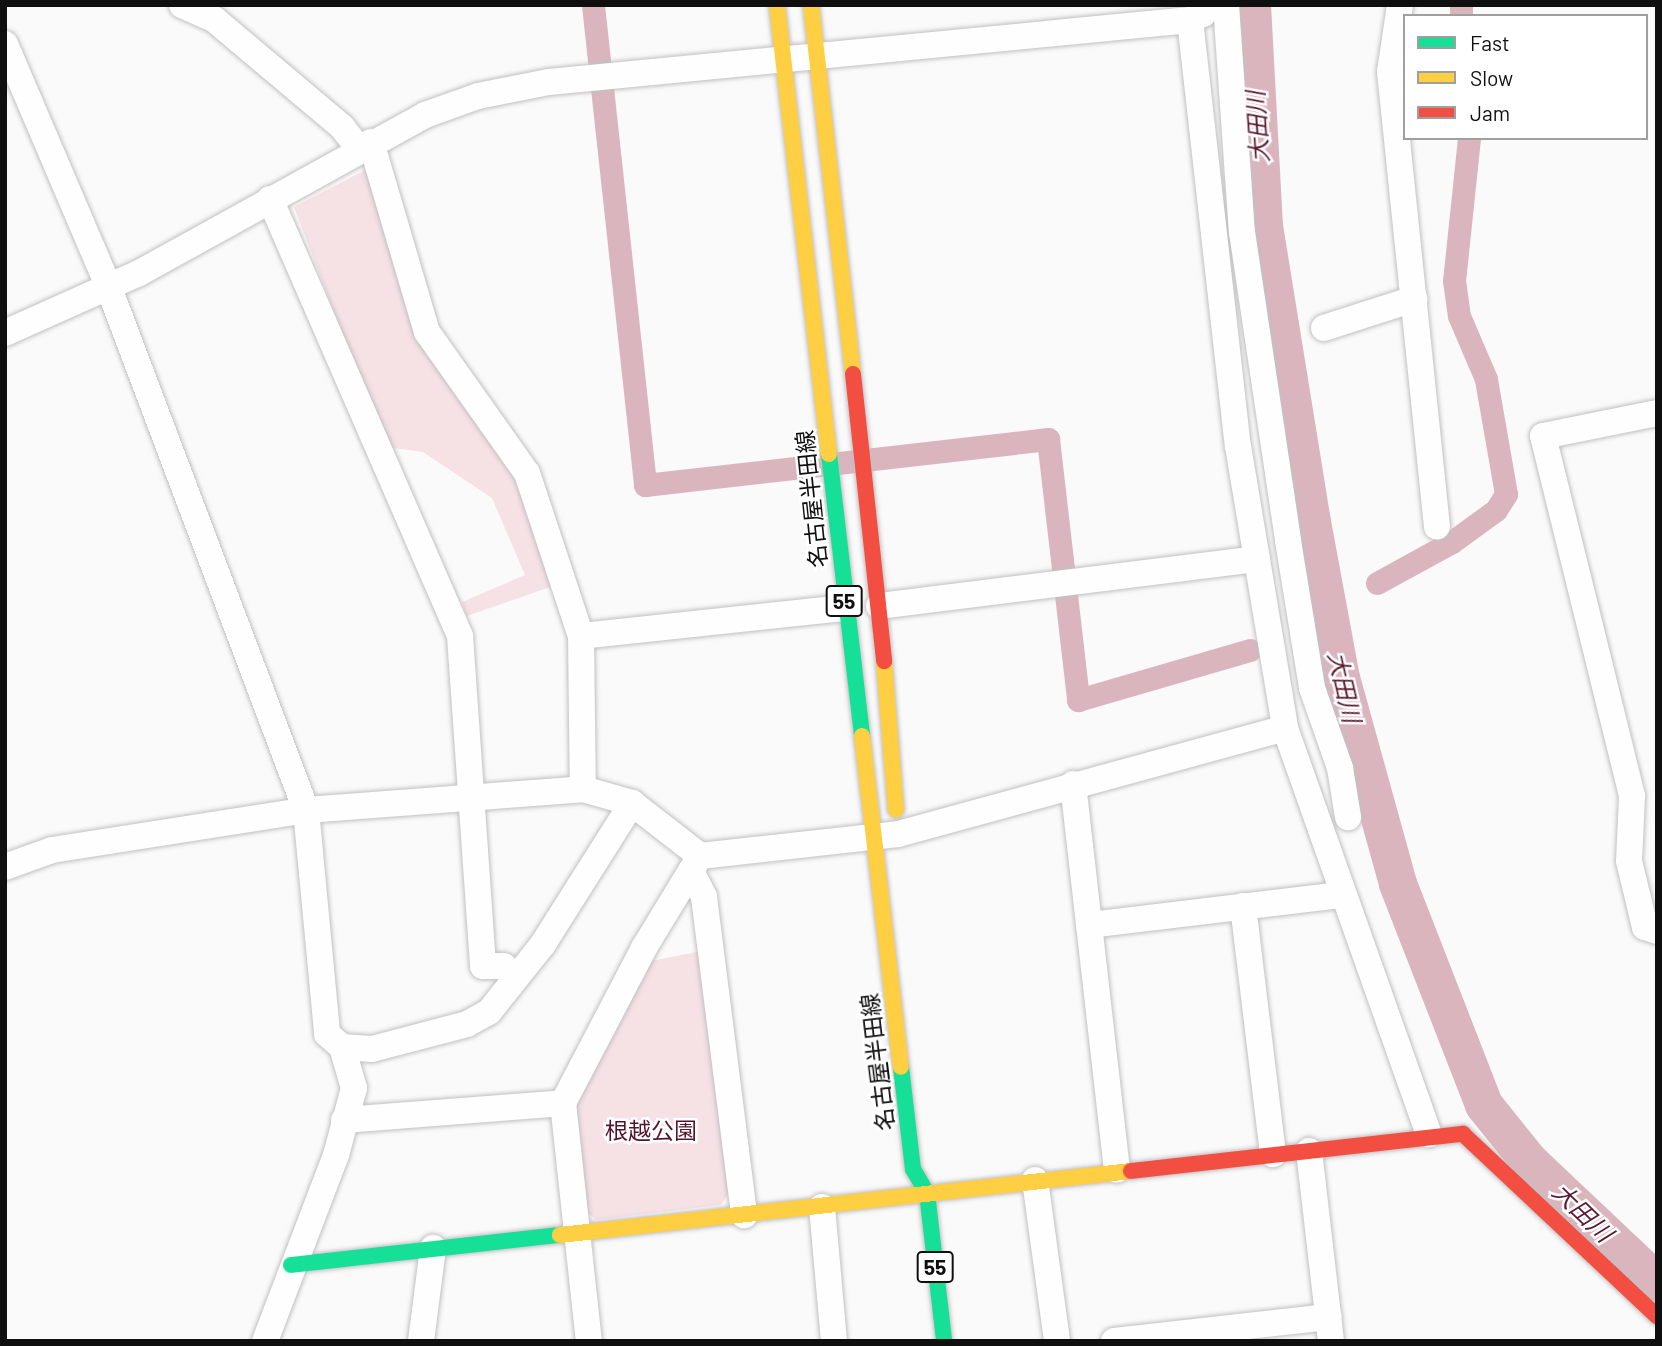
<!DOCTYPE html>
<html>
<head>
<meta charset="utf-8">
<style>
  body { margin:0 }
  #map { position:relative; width:1662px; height:1346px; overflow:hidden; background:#fbfafa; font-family:Barlow,"Noto Sans JP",sans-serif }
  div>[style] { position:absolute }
  .green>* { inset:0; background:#f6e1e5 }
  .canal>* { height:23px; margin:-11.5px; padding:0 11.5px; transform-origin:11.5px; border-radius:11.5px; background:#dbb5be }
  .river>* { height:38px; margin:-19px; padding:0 19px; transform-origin:19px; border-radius:19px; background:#dbb5be }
  .roads { filter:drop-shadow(0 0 2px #c2c0c1) drop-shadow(0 0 2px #c2c0c1) }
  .street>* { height:26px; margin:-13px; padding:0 13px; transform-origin:13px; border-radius:13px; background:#fefefe }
  .fast>* { height:16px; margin:-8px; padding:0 8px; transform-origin:8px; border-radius:8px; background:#16e098 }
  .slow>* { height:16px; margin:-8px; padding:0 8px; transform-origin:8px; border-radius:8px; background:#ffcf43 }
  .jam>* { height:16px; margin:-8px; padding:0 8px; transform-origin:8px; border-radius:8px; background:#f24e42 }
  span { translate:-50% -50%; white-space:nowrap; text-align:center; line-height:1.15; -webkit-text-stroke:5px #fff; paint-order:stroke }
  .shield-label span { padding:2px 5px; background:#fff; border:2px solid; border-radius:5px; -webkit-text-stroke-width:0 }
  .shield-label { font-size:21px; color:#100f0f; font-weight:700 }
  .street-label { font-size:23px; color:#100f0f }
  .park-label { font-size:23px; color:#54142b }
  .water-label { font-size:24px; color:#5a1a30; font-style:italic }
  .frame { position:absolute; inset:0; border:7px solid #100f0f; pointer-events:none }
  .legend { position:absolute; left:1403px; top:14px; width:245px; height:126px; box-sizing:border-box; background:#fff; border:2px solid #9f9f9f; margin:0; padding:9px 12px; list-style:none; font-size:21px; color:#100f0f }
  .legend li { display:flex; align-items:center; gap:14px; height:35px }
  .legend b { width:35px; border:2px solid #9f9f9f }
</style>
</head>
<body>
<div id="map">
  <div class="green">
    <div style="clip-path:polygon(373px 166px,421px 334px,522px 481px,556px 585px,467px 616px,462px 602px,525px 575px,492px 498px,423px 452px,386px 447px,294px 207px)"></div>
    <div style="clip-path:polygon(702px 951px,732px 1188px,721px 1205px,596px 1220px,587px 1212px,574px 1102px,651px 961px)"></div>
  </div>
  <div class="canal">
    <div style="left:593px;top:5px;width:483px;rotate:83.8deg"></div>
    <div style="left:645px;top:485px;width:406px;rotate:-6.5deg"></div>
    <div style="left:1048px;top:439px;width:263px;rotate:83.4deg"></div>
    <div style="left:1078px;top:700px;width:179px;rotate:-16.2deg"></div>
    <div style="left:1461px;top:16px;width:11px;rotate:-90deg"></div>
    <div style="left:1377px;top:583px;width:85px;rotate:-28.7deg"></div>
    <div style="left:1452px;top:542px;width:54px;rotate:-36deg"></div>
    <div style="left:1496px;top:510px;width:19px;rotate:-58deg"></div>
    <div style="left:1506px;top:494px;width:117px;rotate:-99.9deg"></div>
    <div style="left:1486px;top:379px;width:69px;rotate:-113.2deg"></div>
    <div style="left:1459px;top:316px;width:35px;rotate:-98deg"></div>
    <div style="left:1454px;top:281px;width:144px;rotate:-84deg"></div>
  </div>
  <div class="river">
    <div style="left:1252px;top:5px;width:221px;rotate:86.9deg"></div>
    <div style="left:1264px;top:226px;width:300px;rotate:80.8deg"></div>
    <div style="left:1312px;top:522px;width:159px;rotate:79.5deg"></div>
    <div style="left:1341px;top:678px;width:214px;rotate:74.5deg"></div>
    <div style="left:1398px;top:884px;width:237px;rotate:68.7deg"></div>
    <div style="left:1484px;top:1105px;width:72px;rotate:51.2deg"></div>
    <div style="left:1529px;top:1161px;width:176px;rotate:43.4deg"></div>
  </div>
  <div class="roads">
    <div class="street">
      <div style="left:182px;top:5px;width:36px;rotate:24deg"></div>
      <div style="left:215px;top:20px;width:166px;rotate:40.1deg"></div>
      <div style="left:342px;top:127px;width:28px;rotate:52deg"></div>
      <div style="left:1226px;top:5px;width:228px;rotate:86deg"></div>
      <div style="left:1242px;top:232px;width:312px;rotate:81.5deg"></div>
      <div style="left:1288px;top:541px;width:149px;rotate:80.7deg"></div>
      <div style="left:1312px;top:688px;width:85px;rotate:70.7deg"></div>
      <div style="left:1340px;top:768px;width:50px;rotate:80.7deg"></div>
      <div style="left:1400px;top:5px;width:68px;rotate:98.5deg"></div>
      <div style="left:1390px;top:72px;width:457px;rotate:84.1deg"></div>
      <div style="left:1190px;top:20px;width:429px;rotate:83.6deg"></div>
      <div style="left:1238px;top:446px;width:286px;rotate:80.5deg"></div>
      <div style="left:1285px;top:728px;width:431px;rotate:70.5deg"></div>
      <div style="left:5px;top:44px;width:265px;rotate:66.9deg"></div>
      <div style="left:109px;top:288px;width:558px;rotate:69.32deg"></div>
      <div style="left:306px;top:810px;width:225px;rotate:84.6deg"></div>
      <div style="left:327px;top:1034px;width:20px;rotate:41deg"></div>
      <div style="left:342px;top:1047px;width:43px;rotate:73.7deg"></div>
      <div style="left:354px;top:1088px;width:69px;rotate:105deg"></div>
      <div style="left:336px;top:1155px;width:199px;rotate:110.9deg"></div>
      <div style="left:371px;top:142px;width:198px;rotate:73.6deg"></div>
      <div style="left:427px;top:332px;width:173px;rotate:54.7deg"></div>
      <div style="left:527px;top:473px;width:172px;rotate:71.7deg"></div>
      <div style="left:581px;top:636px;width:153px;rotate:89.3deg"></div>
      <div style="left:583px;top:789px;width:51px;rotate:15.9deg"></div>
      <div style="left:632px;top:803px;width:86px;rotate:37.9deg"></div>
      <div style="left:700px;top:856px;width:199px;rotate:-6.3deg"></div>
      <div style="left:898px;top:834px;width:401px;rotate:-15.3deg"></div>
      <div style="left:270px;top:199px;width:477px;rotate:66.5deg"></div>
      <div style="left:460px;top:636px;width:331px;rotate:86deg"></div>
      <div style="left:483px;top:966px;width:21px"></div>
      <div style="left:1324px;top:328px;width:95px;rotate:-17.9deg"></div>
      <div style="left:5px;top:333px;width:147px;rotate:-24.1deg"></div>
      <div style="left:139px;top:273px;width:327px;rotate:-28.9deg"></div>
      <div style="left:425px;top:115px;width:56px;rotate:-19.7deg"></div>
      <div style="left:478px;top:96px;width:72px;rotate:-11.2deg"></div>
      <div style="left:549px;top:82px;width:644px;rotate:-5.52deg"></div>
      <div style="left:1190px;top:20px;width:14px;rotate:-25deg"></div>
      <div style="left:1203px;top:14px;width:9px;rotate:-90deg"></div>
      <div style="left:1657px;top:413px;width:116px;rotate:168.6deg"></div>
      <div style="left:1543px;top:436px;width:371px;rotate:76.1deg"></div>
      <div style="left:1632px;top:796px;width:65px;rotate:92.6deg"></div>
      <div style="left:1629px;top:861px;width:68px;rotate:76.4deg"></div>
      <div style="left:1645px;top:927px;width:13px;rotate:18deg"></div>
      <div style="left:879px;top:606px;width:381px;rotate:-7.1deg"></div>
      <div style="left:581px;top:636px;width:265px;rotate:-6.1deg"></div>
      <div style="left:1073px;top:784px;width:388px;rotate:83.5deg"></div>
      <div style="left:5px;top:867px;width:50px;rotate:-19.9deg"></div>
      <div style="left:52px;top:850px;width:257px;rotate:-8.9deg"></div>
      <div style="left:306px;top:810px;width:278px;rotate:-4.3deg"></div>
      <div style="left:691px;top:871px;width:29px;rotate:63deg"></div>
      <div style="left:704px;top:897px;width:321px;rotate:82.8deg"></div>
      <div style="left:1243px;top:906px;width:250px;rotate:83.1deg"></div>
      <div style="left:1089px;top:925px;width:255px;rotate:-6.8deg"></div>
      <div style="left:342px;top:1047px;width:30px;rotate:4deg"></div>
      <div style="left:372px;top:1049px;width:98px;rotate:-14.7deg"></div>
      <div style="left:467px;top:1024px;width:25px;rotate:-29deg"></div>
      <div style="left:489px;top:1012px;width:87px;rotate:-51.5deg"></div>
      <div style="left:543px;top:944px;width:167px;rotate:-57.7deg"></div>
      <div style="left:563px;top:1103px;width:239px;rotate:83.8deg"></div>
      <div style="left:344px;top:1120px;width:220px;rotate:-4.4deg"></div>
      <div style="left:563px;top:1103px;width:175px;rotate:-62.4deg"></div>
      <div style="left:644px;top:948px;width:108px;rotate:-58.7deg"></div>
      <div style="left:1309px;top:1151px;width:191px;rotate:83.4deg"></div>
      <div style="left:1035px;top:1180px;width:162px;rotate:82.2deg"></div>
      <div style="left:822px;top:1207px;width:135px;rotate:84.9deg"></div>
      <div style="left:421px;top:1341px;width:94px;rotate:-82.6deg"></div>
      <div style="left:1114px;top:1341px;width:216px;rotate:-6.4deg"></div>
    </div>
    <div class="fast">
      <div style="left:829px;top:454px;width:284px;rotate:83.3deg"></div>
      <div style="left:901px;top:1067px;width:103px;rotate:83.3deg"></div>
      <div style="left:913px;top:1169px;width:28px;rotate:60deg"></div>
      <div style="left:927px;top:1193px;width:149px;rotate:83.4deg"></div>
      <div style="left:291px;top:1265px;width:271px;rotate:-6.4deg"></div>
    </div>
    <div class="slow">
      <div style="left:777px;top:5px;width:452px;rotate:83.4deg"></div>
      <div style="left:811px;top:5px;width:371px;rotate:83.5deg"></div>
      <div style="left:884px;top:661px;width:149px;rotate:85.4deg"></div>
      <div style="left:862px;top:736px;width:333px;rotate:83.3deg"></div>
      <div style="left:560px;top:1235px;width:575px;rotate:-6.4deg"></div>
    </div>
    <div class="jam">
      <div style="left:853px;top:374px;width:289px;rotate:83.8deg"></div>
      <div style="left:1131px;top:1171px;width:334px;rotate:-6.4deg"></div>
      <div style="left:1463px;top:1134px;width:266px;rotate:43.2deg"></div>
    </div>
  </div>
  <div class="shield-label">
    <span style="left:844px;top:601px">55</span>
    <span style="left:935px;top:1267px">55</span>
  </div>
  <div class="street-label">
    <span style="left:811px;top:499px;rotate:-96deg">名古屋半田線</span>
    <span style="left:877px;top:1062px;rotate:-97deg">名古屋半田線</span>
  </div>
  <div class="park-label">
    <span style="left:651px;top:1130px">根越公園</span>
  </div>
  <div class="water-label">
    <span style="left:1257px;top:127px;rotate:-94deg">大田川</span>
    <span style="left:1345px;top:687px;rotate:77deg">大田川</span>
    <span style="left:1583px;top:1212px;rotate:44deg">大田川</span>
  </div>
  <div class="frame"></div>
  <ul class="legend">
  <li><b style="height:9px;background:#16e098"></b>Fast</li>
  <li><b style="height:9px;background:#ffcf43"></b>Slow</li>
  <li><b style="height:9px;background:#f24e42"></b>Jam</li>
  </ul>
</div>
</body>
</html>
